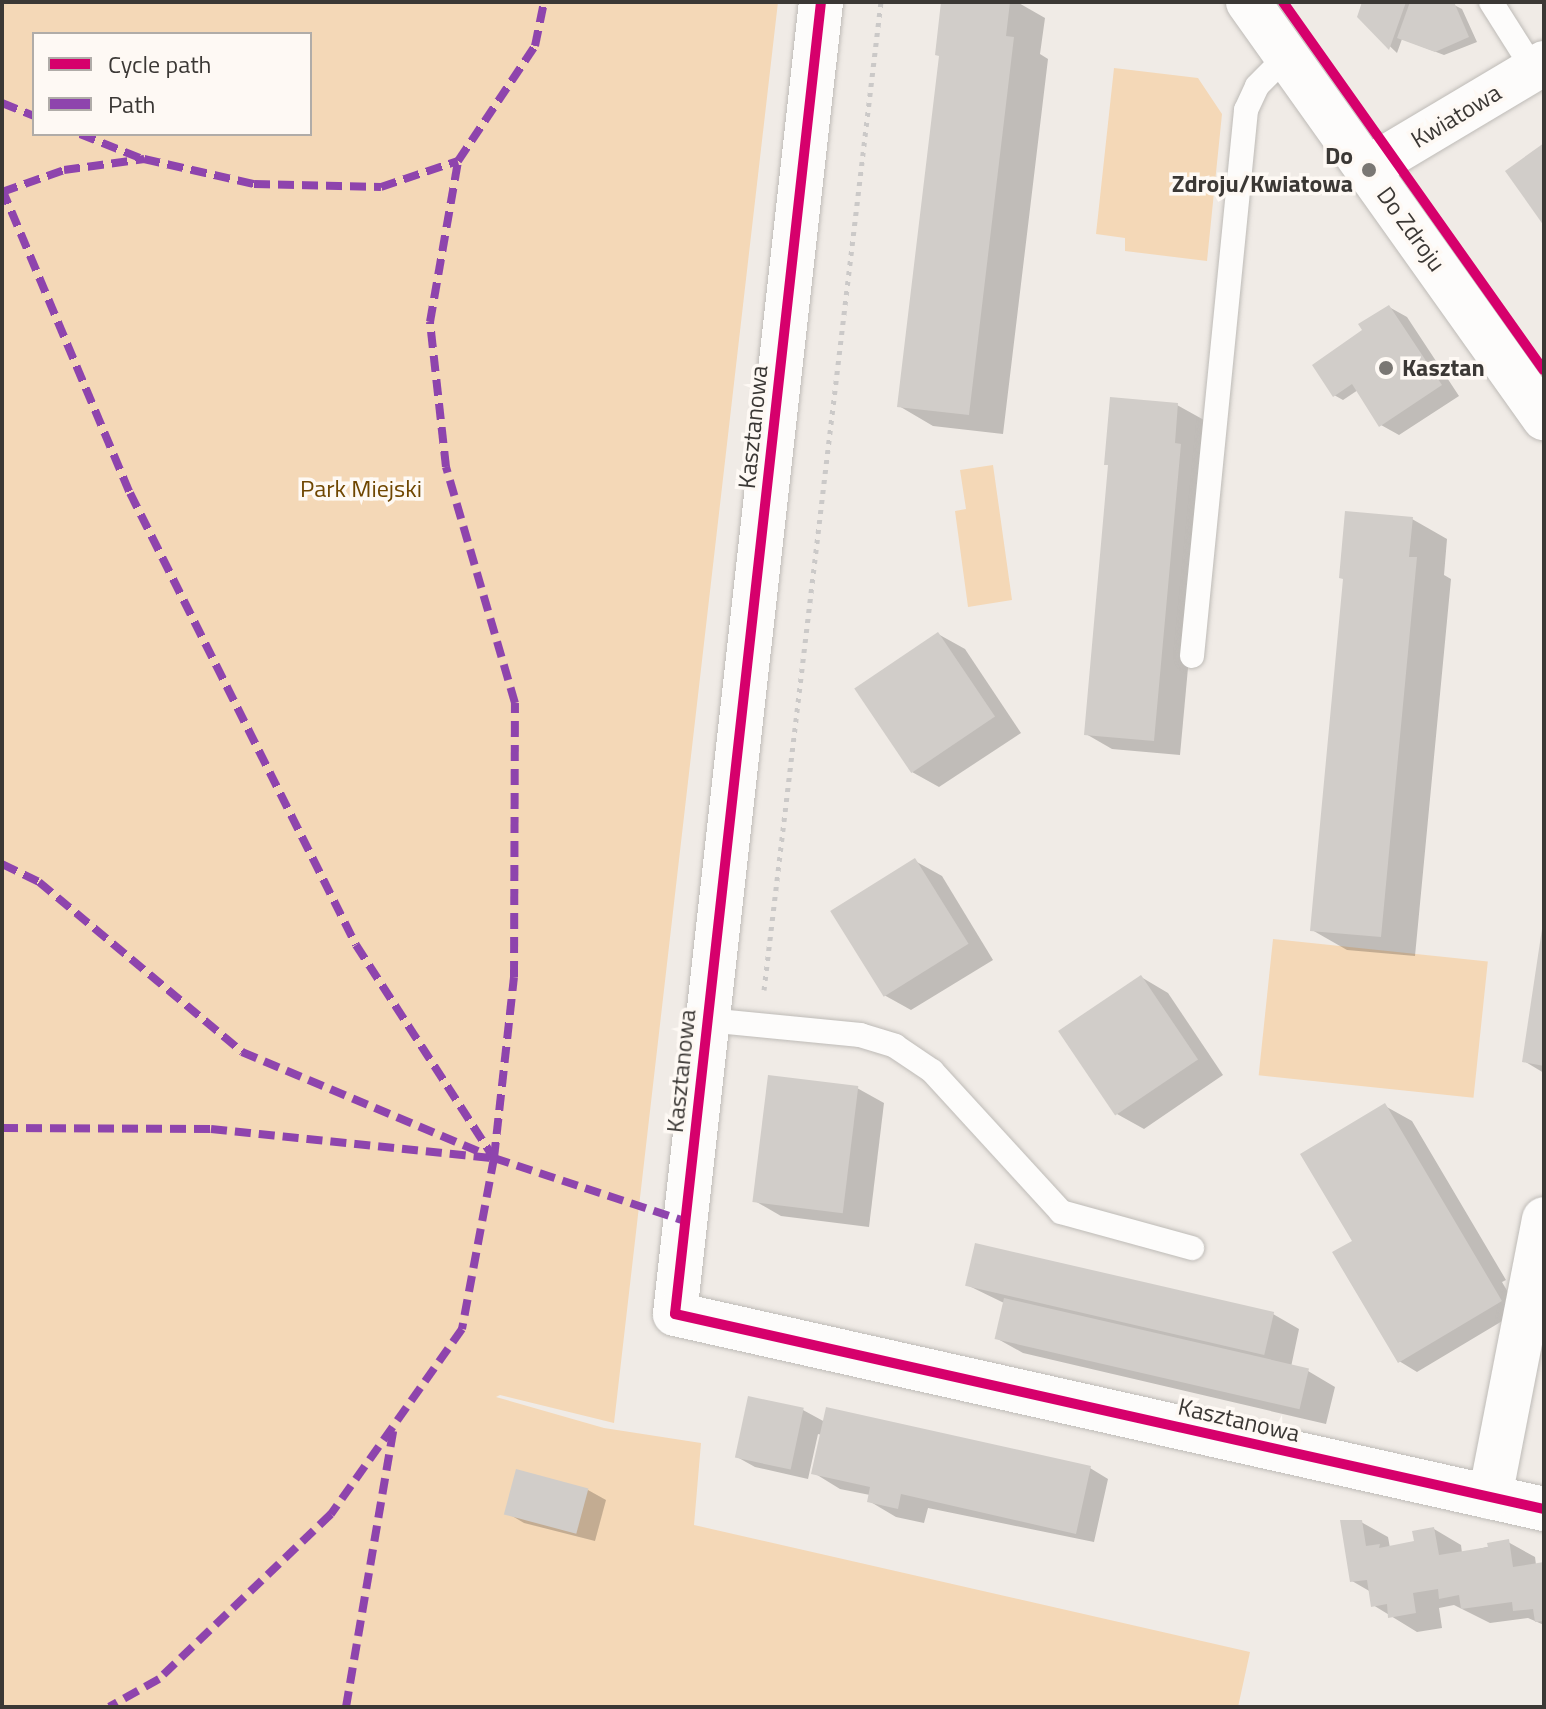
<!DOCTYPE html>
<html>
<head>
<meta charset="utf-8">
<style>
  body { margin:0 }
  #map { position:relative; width:1546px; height:1709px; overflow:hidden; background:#f0ebe6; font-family:"Titillium Web",sans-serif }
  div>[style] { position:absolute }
  .green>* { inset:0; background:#f4d8b7; transform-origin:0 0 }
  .shadow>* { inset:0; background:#0003 }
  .building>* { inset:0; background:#d1cdc9; transform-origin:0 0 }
  .path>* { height:5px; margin-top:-2.5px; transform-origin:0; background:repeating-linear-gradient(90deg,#cbc9c8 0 4px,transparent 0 10px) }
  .roads { filter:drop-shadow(0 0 2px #bebbb7) drop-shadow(0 0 2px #bebbb7) }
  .service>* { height:24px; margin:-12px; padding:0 12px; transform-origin:12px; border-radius:12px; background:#fdfcfb }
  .minor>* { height:44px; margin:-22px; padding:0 22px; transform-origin:22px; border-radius:22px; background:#fdfcfb }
  .quiet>* { height:8px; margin-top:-4px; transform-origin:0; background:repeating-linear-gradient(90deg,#8e44ad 0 16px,transparent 0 24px) }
  .cycleway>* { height:10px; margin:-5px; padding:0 5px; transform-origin:5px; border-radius:5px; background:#d6006c }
  .dots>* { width:22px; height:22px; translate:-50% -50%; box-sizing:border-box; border:4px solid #fef9f4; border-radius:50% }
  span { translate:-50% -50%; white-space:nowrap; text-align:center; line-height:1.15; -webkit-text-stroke:7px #fef9f4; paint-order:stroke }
  .street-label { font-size:24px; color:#3b3835 }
  .poi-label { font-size:24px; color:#3b3835; font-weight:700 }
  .right { translate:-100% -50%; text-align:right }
  .left { translate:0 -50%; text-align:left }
  .park-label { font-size:24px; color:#6f4601 }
  .frame { position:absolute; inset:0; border:4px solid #3b3835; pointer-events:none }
  .legend { position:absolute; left:32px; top:32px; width:280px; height:104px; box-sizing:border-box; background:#fef9f4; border:2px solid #b0aca8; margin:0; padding:10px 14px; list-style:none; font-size:24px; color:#3b3835 }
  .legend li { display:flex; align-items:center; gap:16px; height:40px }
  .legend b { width:40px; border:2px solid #b0aca8 }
</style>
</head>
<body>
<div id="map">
  <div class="green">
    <div style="clip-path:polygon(evenodd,2px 2px,778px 2px,614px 1423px,500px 1395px,496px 1397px,604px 1428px,701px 1443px,694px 1525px,1250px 1652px,1238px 1707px,2px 1707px,2px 2px,34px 34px,310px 34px,310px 134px,34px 134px,34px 34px)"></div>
    <div style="clip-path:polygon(1114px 68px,1198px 78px,1222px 114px,1207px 261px,1125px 251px,1125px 238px,1096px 234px)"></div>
    <div style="clip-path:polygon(993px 465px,1012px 600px,968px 607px,955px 511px,966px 509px,960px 470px)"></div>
    <div style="left:1273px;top:939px;width:216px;height:137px;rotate:6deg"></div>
  </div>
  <div class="shadow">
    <div style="clip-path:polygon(943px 2px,1017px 2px,1045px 18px,1040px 54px,1048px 59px,1003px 434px,933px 426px,899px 406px,941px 56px)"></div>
    <div style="clip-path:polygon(1364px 2px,1448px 2px,1462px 9px,1477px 42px,1444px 55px,1402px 39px,1397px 53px,1359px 17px)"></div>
    <div style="clip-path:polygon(1389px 307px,1407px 317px,1459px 396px,1399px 435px,1381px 425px,1358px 390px,1343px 400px,1334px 395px,1365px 331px)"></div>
    <div style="clip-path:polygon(1177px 405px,1204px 420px,1207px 461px,1180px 755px,1112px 749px,1086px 734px)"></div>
    <div style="clip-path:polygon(1412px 519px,1447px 539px,1444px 575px,1451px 579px,1415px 956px,1347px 950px,1312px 930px)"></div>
    <div style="clip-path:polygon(938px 634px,965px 649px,1021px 733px,939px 787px,912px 772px)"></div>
    <div style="clip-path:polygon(915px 861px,942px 876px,993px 960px,911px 1010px,884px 995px)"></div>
    <div style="clip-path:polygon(1544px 931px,1544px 1073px,1524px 1061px)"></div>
    <div style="clip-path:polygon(1141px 977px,1168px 993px,1223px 1075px,1144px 1129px,1117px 1114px)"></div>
    <div style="clip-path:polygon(857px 1088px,884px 1103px,869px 1227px,781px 1216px,755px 1201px)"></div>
    <div style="clip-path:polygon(1385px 1106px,1412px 1121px,1506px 1280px,1502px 1282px,1519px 1311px,1417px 1372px,1399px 1361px,1355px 1242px)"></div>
    <div style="clip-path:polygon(967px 1285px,1273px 1314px,1299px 1329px,1291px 1367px,1308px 1371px,1335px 1387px,1326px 1424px,1023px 1353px,996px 1338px,1004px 1303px)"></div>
    <div style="clip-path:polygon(803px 1410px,825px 1422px,1090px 1468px,1108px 1479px,1094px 1542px,928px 1508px,924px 1523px,896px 1517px,869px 1501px,870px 1495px,840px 1489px,814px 1473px,822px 1435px,818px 1434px,808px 1479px,755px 1467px,737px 1457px)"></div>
    <div style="clip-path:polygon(588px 1490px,606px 1500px,595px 1541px,524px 1523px,507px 1513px)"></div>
    <div style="clip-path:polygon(1361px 1522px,1388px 1537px,1390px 1548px,1417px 1543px,1434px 1529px,1461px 1545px,1462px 1553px,1508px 1542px,1535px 1557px,1536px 1565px,1544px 1564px,1544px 1625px,1528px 1618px,1490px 1623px,1454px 1605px,1439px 1608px,1442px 1628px,1417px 1632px,1373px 1605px,1371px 1592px,1352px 1581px)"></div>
  </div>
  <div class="building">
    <div style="clip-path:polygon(941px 2px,1010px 2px,1006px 36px,1014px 37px,969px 415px,897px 407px,939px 56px,935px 55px)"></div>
    <div style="clip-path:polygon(1362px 2px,1406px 2px,1389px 50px,1357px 17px)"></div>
    <div style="clip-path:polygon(1410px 2px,1454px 2px,1469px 37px,1435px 52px,1397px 38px)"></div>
    <div style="clip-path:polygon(1544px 143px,1544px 226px,1505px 171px)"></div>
    <div style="clip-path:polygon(1389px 305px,1442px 385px,1379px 427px,1352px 384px,1333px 397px,1312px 365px,1362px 330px,1358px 324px)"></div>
    <div style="clip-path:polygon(1110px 397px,1178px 403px,1175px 443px,1181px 444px,1154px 741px,1084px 735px,1108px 465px,1104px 465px)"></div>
    <div style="clip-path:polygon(1345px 511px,1413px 517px,1409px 557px,1417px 557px,1381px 937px,1310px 931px,1343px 579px,1339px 578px)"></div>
    <div style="left:938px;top:632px;width:102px;height:101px;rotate:56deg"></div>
    <div style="left:915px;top:858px;width:101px;height:100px;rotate:58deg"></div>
    <div style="clip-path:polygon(1542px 929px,1544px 929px,1544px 1066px,1522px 1062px)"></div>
    <div style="left:1141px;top:975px;width:102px;height:100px;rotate:56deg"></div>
    <div style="left:768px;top:1075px;width:91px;height:128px;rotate:7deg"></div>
    <div style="clip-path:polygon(1385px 1103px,1502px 1301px,1398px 1363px,1332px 1252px,1352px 1241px,1300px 1154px)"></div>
    <div style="left:975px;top:1243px;width:307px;height:44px;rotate:13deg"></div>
    <div style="left:1004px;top:1298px;width:313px;height:42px;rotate:13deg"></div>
    <div style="left:748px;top:1396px;width:57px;height:63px;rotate:12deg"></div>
    <div style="clip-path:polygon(826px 1407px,1091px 1466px,1076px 1534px,901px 1494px,898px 1509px,867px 1502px,870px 1487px,811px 1474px)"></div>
    <div style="left:516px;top:1469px;width:75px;height:47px;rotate:15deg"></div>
    <div style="clip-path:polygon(1340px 1520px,1362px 1520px,1366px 1546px,1380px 1544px,1379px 1548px,1414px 1541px,1412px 1531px,1434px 1527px,1439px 1555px,1488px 1547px,1487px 1543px,1509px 1539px,1513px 1567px,1544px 1562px,1544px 1621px,1535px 1622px,1533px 1609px,1513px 1611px,1512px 1602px,1461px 1609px,1459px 1595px,1439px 1599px,1438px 1589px,1413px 1593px,1416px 1613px,1388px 1618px,1387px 1604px,1371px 1607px,1367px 1580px,1350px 1582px)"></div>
  </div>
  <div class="path">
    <div style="left:764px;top:990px;width:995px;rotate:-83.25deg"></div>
  </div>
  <div class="roads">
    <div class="service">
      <div style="left:1491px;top:2px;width:80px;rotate:57.7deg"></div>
      <div style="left:1192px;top:656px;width:549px;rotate:-84.35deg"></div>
      <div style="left:1246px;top:110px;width:26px;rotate:-65deg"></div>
      <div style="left:1257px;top:86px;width:42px;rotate:-45deg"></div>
      <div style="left:707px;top:1020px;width:154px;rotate:5.6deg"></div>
      <div style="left:860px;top:1035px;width:37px;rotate:17deg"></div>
      <div style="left:895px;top:1046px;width:45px;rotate:34deg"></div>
      <div style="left:932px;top:1071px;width:191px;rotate:47.5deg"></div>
      <div style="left:1061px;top:1212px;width:136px;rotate:15.4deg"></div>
    </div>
    <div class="minor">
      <div style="left:821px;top:2px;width:1320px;rotate:96.35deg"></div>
      <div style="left:675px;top:1314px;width:891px;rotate:12.65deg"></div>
      <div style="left:1248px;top:2px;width:511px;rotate:54.57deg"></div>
      <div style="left:1368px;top:168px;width:205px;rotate:-30.8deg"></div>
      <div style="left:1490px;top:1497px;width:283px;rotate:-79deg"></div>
    </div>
  </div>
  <div class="quiet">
    <div style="left:2px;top:103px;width:35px;rotate:22deg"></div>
    <div style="left:80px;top:134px;width:65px;rotate:21.8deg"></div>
    <div style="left:2px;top:189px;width:330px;rotate:67.2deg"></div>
    <div style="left:130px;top:493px;width:505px;rotate:63.43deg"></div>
    <div style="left:356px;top:945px;width:254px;rotate:57.1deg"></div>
    <div style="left:494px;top:1158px;width:200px;rotate:18.3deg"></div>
    <div style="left:2px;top:192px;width:66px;rotate:-19.5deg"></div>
    <div style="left:64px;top:170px;width:81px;rotate:-7.8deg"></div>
    <div style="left:144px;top:159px;width:113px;rotate:12.8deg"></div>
    <div style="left:254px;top:184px;width:127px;rotate:1.4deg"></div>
    <div style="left:381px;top:187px;width:81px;rotate:-18.7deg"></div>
    <div style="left:2px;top:864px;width:41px;rotate:25.9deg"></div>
    <div style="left:39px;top:882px;width:265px;rotate:39.9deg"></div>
    <div style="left:242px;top:1052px;width:273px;rotate:22.8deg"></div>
    <div style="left:494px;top:1158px;width:174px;rotate:100.6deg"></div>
    <div style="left:462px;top:1329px;width:227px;rotate:125.3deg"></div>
    <div style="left:331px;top:1514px;width:238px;rotate:136.2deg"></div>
    <div style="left:159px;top:1679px;width:57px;rotate:150.8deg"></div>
    <div style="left:2px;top:1128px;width:209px;rotate:0.3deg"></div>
    <div style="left:211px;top:1129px;width:284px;rotate:5.9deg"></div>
    <div style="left:494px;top:1158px;width:182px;rotate:-83.7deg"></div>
    <div style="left:514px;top:977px;width:274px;rotate:-89.8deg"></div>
    <div style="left:515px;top:703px;width:246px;rotate:-106.3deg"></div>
    <div style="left:446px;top:467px;width:146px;rotate:-96.3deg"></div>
    <div style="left:430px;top:322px;width:163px;rotate:-80.1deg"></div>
    <div style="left:458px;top:161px;width:138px;rotate:-56.2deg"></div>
    <div style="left:535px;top:46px;width:45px;rotate:-78.4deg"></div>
    <div style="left:346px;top:1707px;width:280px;rotate:-80.3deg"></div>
  </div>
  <div class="cycleway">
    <div style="left:821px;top:2px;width:1320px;rotate:96.35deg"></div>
    <div style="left:675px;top:1314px;width:891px;rotate:12.65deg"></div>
    <div style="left:1283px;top:2px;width:451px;rotate:54.7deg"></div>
  </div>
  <div class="dots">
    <div style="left:1369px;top:170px;background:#7a7773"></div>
    <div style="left:1386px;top:368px;background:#7a7773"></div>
  </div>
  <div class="street-label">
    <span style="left:1456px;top:116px;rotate:-31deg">Kwiatowa</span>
    <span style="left:1411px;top:229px;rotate:54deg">Do Zdroju</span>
    <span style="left:753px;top:427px;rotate:-84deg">Kasztanowa</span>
    <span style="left:681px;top:1071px;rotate:-84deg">Kasztanowa</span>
    <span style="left:1239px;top:1420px;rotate:13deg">Kasztanowa</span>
  </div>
  <div class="poi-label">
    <span class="right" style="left:1353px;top:170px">Do<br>Zdroju/Kwiatowa</span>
    <span class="left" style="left:1402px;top:368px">Kasztan</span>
  </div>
  <div class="park-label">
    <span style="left:361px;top:489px">Park Miejski</span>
  </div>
  <div class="frame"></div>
  <ul class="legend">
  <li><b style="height:10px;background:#d6006c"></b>Cycle path</li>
  <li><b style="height:10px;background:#8e44ad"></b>Path</li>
  </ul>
</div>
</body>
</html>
